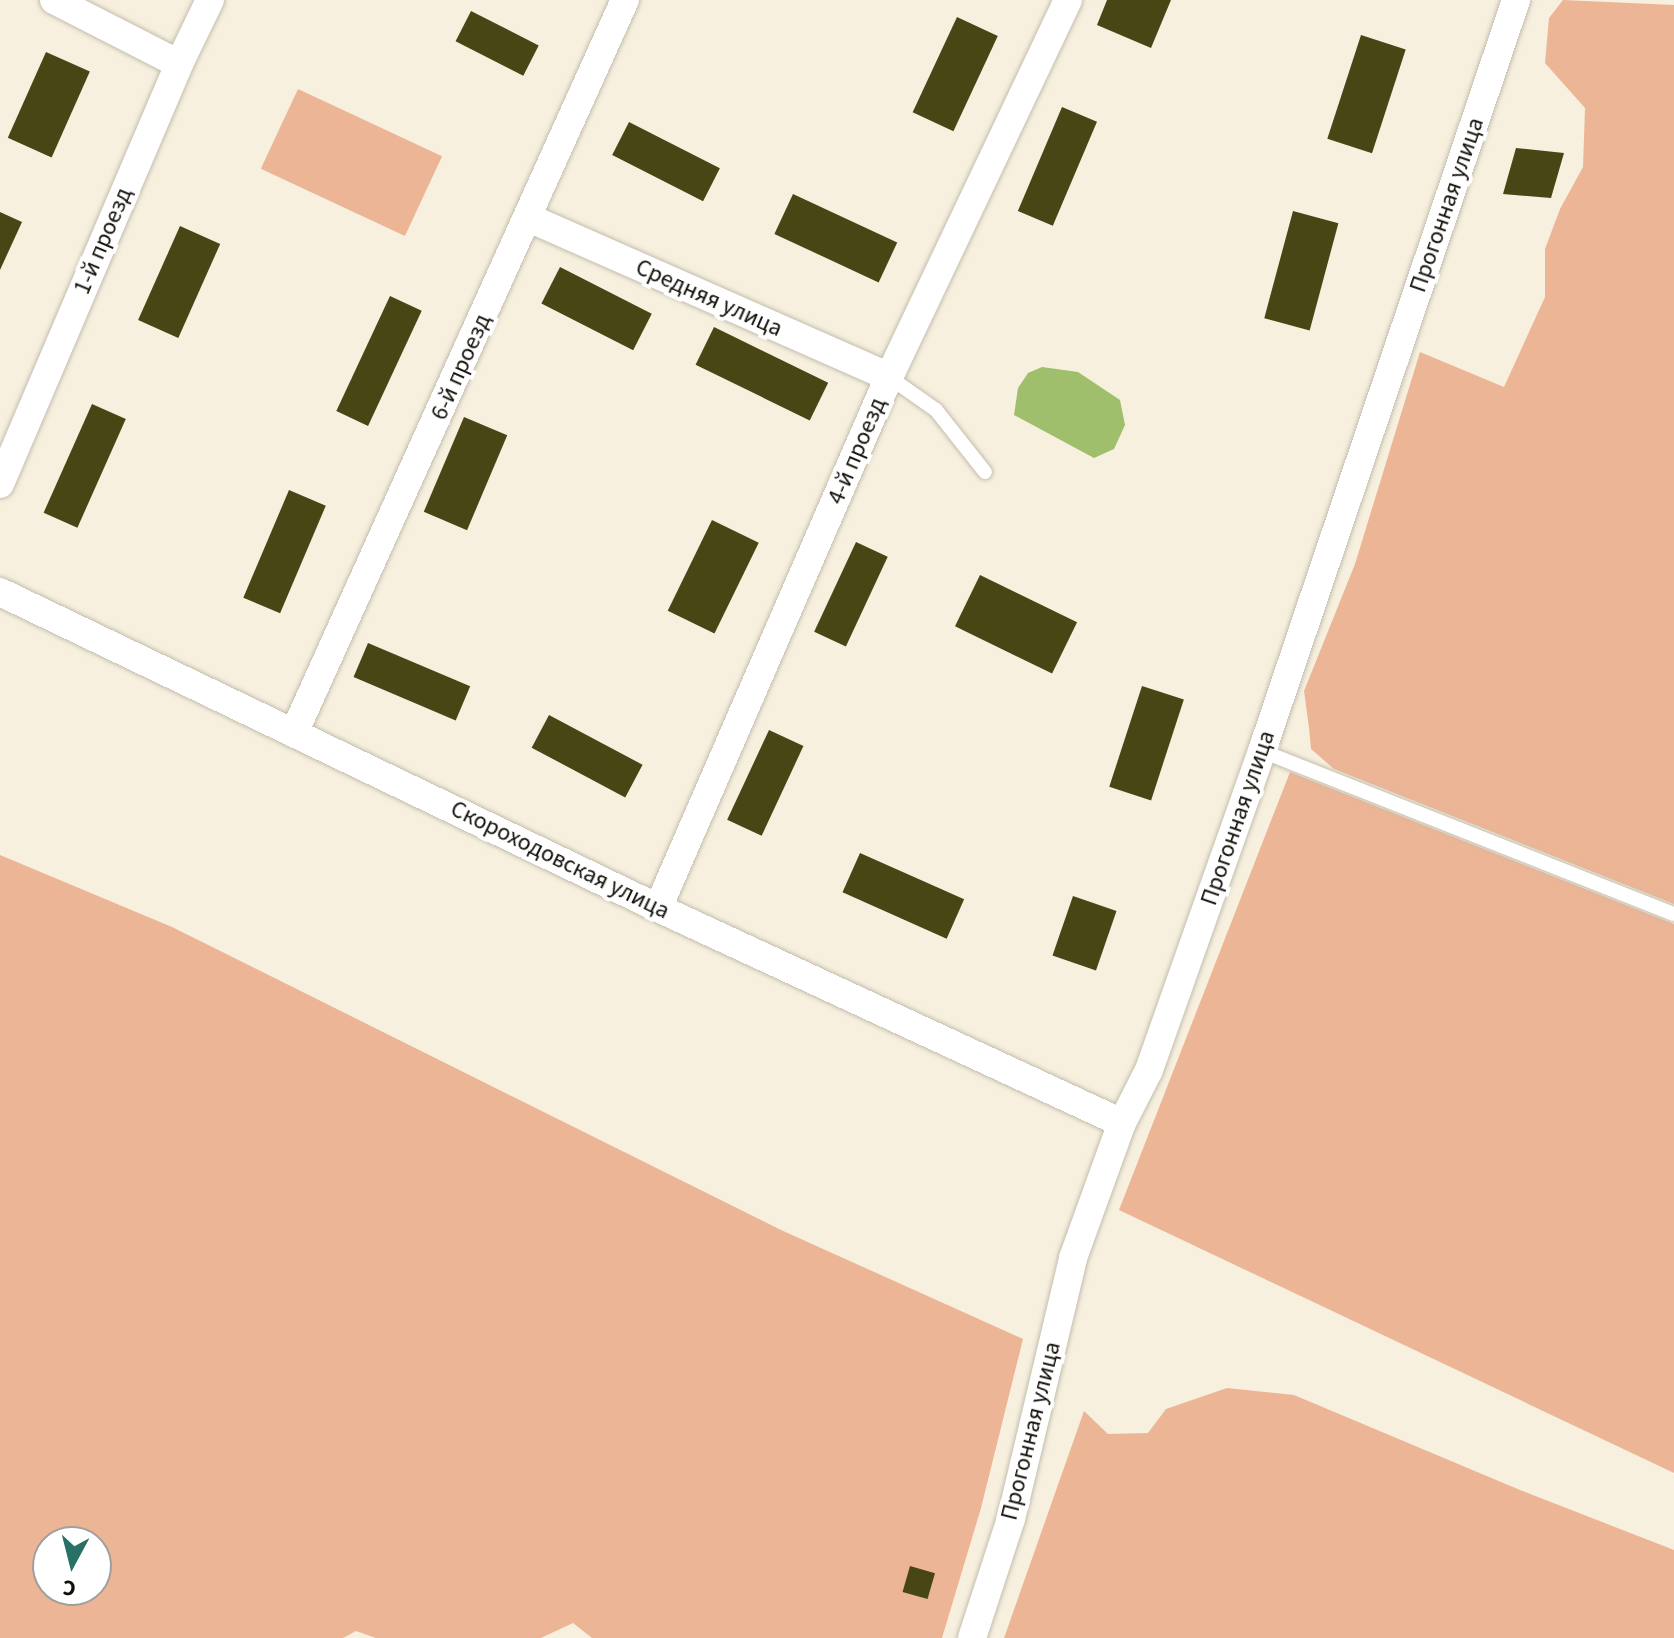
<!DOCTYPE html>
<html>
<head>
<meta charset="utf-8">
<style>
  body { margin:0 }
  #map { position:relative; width:1674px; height:1638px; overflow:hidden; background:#f7f0df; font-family:"Source Sans 3",sans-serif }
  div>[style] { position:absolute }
  .green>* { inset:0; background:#ecb596; transform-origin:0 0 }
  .water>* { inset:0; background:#a0bf6c }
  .building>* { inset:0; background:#484615; transform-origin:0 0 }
  .roads { filter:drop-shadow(0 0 2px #c4bdad) drop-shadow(0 0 2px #c4bdad) }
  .service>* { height:14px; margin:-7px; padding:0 7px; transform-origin:7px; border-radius:7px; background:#fff }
  .minor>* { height:28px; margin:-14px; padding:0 14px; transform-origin:14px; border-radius:14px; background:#fff }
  span { translate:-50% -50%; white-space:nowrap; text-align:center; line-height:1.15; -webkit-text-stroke:8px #fff; paint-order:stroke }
  .street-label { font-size:24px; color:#12100a }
  .north { position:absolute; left:32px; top:1526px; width:80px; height:80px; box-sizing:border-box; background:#fff; border:2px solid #a09f9d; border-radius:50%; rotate:187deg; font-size:22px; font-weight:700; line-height:32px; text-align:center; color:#12100a }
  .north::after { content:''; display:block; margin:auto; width:28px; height:36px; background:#297066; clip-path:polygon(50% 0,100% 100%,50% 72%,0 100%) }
</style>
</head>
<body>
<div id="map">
  <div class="green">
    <div style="clip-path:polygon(1563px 0,1674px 5px,1674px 904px,1334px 769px,1311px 749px,1309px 728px,1304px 691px,1355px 564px,1420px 352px,1504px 387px,1545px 297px,1545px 249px,1560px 209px,1583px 167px,1585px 108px,1545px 63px,1549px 18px)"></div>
    <div style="left:298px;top:89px;width:159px;height:88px;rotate:25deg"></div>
    <div style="clip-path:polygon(1290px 772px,1674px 924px,1674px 1473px,1119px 1210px)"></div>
    <div style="clip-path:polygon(evenodd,0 855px,172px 927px,781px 1230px,1023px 1339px,981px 1508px,942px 1638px,592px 1638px,573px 1623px,541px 1638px,376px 1638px,356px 1631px,343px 1638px,0 1638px,0 855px,48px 1542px,96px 1542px,96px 1590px,48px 1590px,48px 1542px)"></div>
    <div style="clip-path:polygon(1227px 1388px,1294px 1395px,1520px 1490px,1674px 1550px,1674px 1638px,1004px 1638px,1084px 1411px,1108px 1434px,1148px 1433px,1166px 1409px)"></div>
  </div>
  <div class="water">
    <div style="clip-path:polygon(1042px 367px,1078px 372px,1120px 400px,1125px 425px,1114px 449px,1094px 458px,1014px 415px,1018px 388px,1028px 373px)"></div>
  </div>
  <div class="building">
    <div style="clip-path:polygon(1107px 0,1171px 0,1151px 48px,1097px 25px)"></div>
    <div style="left:471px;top:11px;width:76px;height:34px;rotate:27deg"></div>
    <div style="left:957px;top:17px;width:45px;height:105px;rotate:25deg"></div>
    <div style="left:1361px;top:35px;width:47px;height:109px;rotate:18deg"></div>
    <div style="left:46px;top:52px;width:48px;height:94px;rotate:24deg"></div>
    <div style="left:1062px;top:107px;width:38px;height:113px;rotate:23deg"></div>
    <div style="left:629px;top:122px;width:102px;height:37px;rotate:27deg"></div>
    <div style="clip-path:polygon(1516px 148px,1564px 153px,1551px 198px,1503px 194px)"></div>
    <div style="left:793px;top:194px;width:115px;height:44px;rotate:25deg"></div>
    <div style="left:1293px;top:211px;width:47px;height:111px;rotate:15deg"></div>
    <div style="clip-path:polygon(0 212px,22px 222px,0 270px)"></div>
    <div style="left:180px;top:226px;width:44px;height:103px;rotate:24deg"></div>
    <div style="left:560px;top:267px;width:103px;height:41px;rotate:27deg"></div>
    <div style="left:390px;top:296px;width:35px;height:127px;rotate:25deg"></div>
    <div style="left:714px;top:327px;width:127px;height:42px;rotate:26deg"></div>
    <div style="left:92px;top:404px;width:37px;height:119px;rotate:24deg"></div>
    <div style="left:464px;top:417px;width:47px;height:103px;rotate:23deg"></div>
    <div style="left:289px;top:490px;width:40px;height:117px;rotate:23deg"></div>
    <div style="left:712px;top:520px;width:52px;height:101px;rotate:26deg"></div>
    <div style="left:856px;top:542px;width:35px;height:99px;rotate:25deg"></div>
    <div style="left:980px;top:575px;width:108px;height:57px;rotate:26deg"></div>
    <div style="left:368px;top:643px;width:111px;height:37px;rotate:23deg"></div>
    <div style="left:1142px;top:686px;width:44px;height:106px;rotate:18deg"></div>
    <div style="left:549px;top:715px;width:106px;height:37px;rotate:28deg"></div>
    <div style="left:769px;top:730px;width:38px;height:99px;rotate:25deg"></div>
    <div style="left:860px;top:853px;width:114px;height:43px;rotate:24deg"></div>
    <div style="left:1073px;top:896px;width:46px;height:63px;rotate:19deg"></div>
    <div style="left:910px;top:1566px;width:26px;height:27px;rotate:16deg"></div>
  </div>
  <div class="roads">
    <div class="service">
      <div style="left:889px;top:377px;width:57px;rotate:35.1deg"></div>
      <div style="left:936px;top:410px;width:79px;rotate:51.7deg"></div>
      <div style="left:1262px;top:751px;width:443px;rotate:21.6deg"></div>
    </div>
    <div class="minor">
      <div style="left:54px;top:0;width:140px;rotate:27.1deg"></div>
      <div style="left:529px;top:218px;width:394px;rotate:23.8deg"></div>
      <div style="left:0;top:484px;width:457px;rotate:-66.9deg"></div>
      <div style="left:179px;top:64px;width:71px;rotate:-64.2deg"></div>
      <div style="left:0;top:592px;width:730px;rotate:25.65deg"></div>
      <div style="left:658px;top:908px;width:511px;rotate:24.86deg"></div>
      <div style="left:294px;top:733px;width:804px;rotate:-65.7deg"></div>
      <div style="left:658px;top:908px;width:579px;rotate:-66.49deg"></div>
      <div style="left:889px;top:377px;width:417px;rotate:-64.6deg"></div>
      <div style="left:972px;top:1638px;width:125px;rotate:-71.9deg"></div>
      <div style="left:1011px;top:1519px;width:268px;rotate:-76.6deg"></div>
      <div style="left:1073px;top:1258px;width:144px;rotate:-70.1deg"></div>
      <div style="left:1122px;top:1123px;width:59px;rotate:-63deg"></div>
      <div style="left:1149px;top:1070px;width:338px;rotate:-70.5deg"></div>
      <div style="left:1262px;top:751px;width:793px;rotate:-71.31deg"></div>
    </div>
  </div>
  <div class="street-label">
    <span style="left:1447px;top:205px;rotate:-71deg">Прогонная улица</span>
    <span style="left:103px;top:241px;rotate:-67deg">1-й проезд</span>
    <span style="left:709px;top:298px;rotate:24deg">Средняя улица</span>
    <span style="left:461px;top:367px;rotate:-66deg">6-й проезд</span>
    <span style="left:857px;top:451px;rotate:-67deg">4-й проезд</span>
    <span style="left:1238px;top:818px;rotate:-71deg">Прогонная улица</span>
    <span style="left:560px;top:860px;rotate:26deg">Скороходовская улица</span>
    <span style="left:1031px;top:1431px;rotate:-76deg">Прогонная улица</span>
  </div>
  <div class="north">С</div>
</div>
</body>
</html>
